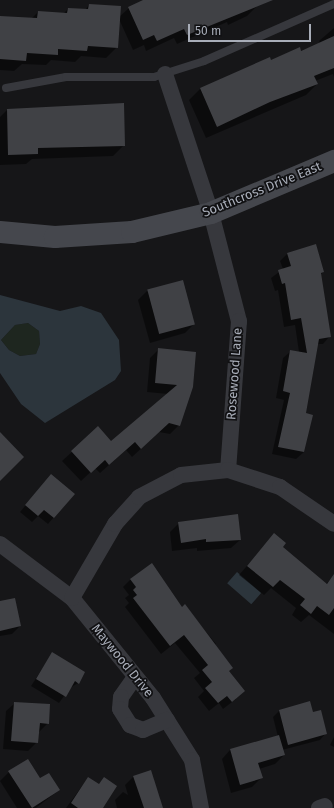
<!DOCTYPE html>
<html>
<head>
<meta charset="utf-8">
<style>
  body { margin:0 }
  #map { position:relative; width:334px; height:808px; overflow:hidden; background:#161618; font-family:"Fira Sans",sans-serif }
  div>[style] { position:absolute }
  .green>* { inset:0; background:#1e261f }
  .water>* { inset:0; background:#2c353c; transform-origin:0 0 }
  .shadow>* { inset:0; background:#0007 }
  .building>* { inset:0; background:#404145; transform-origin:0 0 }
  .lane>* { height:8px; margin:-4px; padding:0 4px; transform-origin:4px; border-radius:4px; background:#37383d }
  .street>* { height:16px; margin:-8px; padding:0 8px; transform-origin:8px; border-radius:8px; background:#37383d }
  .secondary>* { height:22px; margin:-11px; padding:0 11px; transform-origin:11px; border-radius:11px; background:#45474d }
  span { translate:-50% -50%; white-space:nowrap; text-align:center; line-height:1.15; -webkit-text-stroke:3.5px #111113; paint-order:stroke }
  .street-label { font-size:13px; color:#a8adb8 }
  .scale { position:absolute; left:188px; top:24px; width:123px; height:18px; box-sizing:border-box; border:2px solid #a8adb8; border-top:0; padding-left:5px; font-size:12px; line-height:14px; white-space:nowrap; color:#a8adb8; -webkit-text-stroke:3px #111113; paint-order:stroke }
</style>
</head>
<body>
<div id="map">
  <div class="green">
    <div style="clip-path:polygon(28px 323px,39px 331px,40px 344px,36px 354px,20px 356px,9px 350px,1px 340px,15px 325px)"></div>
  </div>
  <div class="water">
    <div style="clip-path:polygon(evenodd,0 295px,60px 311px,81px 306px,101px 313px,119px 340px,121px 371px,115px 380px,45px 423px,21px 404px,0 373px,0 295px,28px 323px,39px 331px,40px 344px,36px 354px,20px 356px,9px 350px,1px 340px,15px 325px,28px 323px)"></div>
    <div style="left:237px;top:572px;width:32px;height:15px;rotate:41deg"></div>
  </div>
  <div class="shadow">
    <div style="clip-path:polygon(146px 0,254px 0,257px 6px,247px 16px,228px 25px,227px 22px,177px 44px,174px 38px,146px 51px,144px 45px,133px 50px,119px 19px,117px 47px,106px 58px,81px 56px,75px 62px,51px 60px,46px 65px,22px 64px,14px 71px,0 70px,0 17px,31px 19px,38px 12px,63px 14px,68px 9px,85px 10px,89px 5px,119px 17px,129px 8px)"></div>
    <div style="clip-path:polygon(334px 28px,334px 77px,333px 74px,315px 81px,317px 84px,306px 95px,206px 138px,189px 100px,200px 89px,270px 58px,271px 61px,320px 44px,319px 41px)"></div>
    <div style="clip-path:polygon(123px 104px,124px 145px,113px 156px,32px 159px,26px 164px,0 165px,0 117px,7px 110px)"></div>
    <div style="clip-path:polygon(316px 245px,323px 272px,320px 275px,330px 336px,323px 344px,317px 344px,304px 414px,304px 452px,296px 459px,272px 454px,284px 400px,276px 398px,283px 358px,291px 351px,299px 352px,295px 325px,284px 327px,278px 290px,275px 291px,271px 278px,283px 269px,280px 261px,287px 254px)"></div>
    <div style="clip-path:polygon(147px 291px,194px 324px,185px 333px,150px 343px,138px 300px)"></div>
    <div style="clip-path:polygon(159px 349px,195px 353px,179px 425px,170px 434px,159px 432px,132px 457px,126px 450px,100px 473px,95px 468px,81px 481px,62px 461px,98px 428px,111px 442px,168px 394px,147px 392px,150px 358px)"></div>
    <div style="clip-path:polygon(45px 482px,54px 517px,48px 524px,38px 516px,32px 522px,20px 512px)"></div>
    <div style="clip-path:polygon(179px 523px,240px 540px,231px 548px,197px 551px,197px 548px,172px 551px,170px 532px)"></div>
    <div style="clip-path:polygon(274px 535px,281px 547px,326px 584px,334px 576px,334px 634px,309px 615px,301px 622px,292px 615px,296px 608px,271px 588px,264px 595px,239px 575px)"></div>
    <div style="clip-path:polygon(131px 579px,182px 608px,185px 606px,216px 644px,214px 646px,228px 671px,236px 699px,223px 709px,219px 703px,209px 711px,198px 697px,204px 691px,194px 678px,200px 673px,175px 643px,161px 654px,125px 607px,129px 603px,125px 598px,129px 595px,123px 587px)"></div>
    <div style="clip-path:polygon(0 602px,20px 626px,12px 634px,0 636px)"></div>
    <div style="clip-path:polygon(52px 654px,78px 683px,70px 688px,59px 703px,31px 686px)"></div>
    <div style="clip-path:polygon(15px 703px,48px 723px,39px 732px,37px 742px,28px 751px,3px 749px,6px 711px)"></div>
    <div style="clip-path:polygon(279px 711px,313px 713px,326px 733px,320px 740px,282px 750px,284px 755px,275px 764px,259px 769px,261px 778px,252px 787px,231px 793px,222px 759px,230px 750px,278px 737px,273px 717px)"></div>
    <div style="clip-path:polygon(334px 737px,334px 747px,330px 745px)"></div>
    <div style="clip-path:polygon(9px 772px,40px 780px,59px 790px,36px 808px,17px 808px,0 781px)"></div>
    <div style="clip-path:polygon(134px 776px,162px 808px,117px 808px,115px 800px,123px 792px,128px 795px,125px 785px)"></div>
    <div style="clip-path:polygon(88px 778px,98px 785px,104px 779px,101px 808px,66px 808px)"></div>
  </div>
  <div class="building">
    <div style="clip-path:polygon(143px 0,273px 0,187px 35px,184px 29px,157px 41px,154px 35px,143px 40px,128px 7px)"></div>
    <div style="clip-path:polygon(89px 4px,121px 6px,118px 48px,88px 46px,87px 51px,58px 49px,58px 55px,27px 53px,26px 61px,0 59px,0 16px,37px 18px,38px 11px,67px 13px,68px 8px,88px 9px)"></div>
    <div style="clip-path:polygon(334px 36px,334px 68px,314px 76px,318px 84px,270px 102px,217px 127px,200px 88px,270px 57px,271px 60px,300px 47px,301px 51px)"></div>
    <div style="clip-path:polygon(124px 103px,125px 146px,38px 148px,38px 154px,8px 155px,7px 109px)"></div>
    <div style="clip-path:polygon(316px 244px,324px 272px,321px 273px,331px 337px,319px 339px,306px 413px,313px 415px,304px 452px,278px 447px,290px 393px,283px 391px,290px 350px,307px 353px,301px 318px,291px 320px,285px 283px,282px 284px,278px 270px,291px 266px,287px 253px)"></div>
    <div style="left:183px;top:280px;width:46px;height:37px;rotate:75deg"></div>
    <div style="clip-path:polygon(158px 348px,196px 352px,193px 387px,180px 426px,169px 423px,141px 449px,135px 442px,109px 465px,105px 460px,91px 473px,71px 451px,98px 426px,111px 441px,177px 385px,155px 383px)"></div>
    <div style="clip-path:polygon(0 432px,24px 457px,0 481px)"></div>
    <div style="clip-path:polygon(51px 474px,75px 494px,54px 518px,44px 510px,38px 516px,25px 505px)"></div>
    <div style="clip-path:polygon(238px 514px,241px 540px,206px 542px,206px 539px,181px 543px,178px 522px)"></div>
    <div style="clip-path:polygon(274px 533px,286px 543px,283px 547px,327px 584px,334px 574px,334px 608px,329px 615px,317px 606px,311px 614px,300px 605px,305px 599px,280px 580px,273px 587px,247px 566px)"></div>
    <div style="clip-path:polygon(152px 563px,182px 607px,185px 604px,233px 668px,229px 671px,245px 691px,232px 702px,227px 696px,218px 703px,205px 688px,212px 682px,202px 670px,208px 665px,184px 635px,170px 646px,133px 598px,137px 595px,133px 590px,136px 587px,130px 579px)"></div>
    <div style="clip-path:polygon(15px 598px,21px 626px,0 631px,0 601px)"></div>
    <div style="clip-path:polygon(52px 652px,85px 672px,79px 684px,75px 681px,66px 697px,36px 679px)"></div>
    <div style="clip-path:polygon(310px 701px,313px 712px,321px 710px,327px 734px,288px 745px,279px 710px)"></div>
    <div style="clip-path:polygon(14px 702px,50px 704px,49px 724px,40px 723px,38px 743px,11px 741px)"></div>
    <div style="clip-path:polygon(279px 735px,285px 755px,258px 763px,263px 778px,240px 785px,230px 749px)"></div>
    <div style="clip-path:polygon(28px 759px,40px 778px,49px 773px,60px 790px,32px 808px,8px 771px)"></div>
    <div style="clip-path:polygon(151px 770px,163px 808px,144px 808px,133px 776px)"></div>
    <div style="clip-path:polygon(88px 777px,99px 784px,104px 777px,117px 786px,103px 808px,78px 808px,71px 803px)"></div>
  </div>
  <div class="lane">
    <div style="left:6px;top:88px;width:61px;rotate:-10.4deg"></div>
    <div style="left:66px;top:77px;width:88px"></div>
    <div style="left:154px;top:77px;width:52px;rotate:-17.7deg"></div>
    <div style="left:204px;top:61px;width:142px;rotate:-23.7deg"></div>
  </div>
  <div class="street">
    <div style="left:165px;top:74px;width:146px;rotate:71.7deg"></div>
    <div style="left:211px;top:213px;width:112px;rotate:75.5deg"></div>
    <div style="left:239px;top:321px;width:149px;rotate:94.2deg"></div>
    <div style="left:0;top:544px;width:90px;rotate:36.9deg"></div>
    <div style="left:72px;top:598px;width:129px;rotate:51deg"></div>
    <div style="left:153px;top:698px;width:73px;rotate:57.8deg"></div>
    <div style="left:192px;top:760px;width:49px;rotate:79.4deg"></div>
    <div style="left:72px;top:598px;width:86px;rotate:-59.8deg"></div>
    <div style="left:115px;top:524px;width:36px;rotate:-48deg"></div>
    <div style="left:139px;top:497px;width:47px;rotate:-27.6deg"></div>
    <div style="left:181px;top:475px;width:47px;rotate:-6.1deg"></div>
    <div style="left:228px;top:470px;width:55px;rotate:18.1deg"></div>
    <div style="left:280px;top:487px;width:65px;rotate:34.4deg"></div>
    <div style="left:135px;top:677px;width:24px;rotate:125deg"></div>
    <div style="left:121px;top:697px;width:12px;rotate:95deg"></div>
    <div style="left:120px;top:709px;width:19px;rotate:58deg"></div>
    <div style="left:130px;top:725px;width:14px;rotate:21deg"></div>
    <div style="left:143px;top:730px;width:26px;rotate:-23deg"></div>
    <div style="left:319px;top:808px;width:6px;rotate:-18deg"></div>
  </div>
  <div class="secondary">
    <div style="left:0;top:232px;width:55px;rotate:5.2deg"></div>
    <div style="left:55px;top:237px;width:77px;rotate:-3.7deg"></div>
    <div style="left:132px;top:232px;width:81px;rotate:-13.5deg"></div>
    <div style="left:211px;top:213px;width:134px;rotate:-22.9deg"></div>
  </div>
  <div class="street-label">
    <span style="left:262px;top:190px;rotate:-22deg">Southcross Drive East</span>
    <span style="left:235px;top:374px;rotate:-86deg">Rosewood Lane</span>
    <span style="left:122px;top:661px;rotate:51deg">Maywood Drive</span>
  </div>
  <div class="scale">50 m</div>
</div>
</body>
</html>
